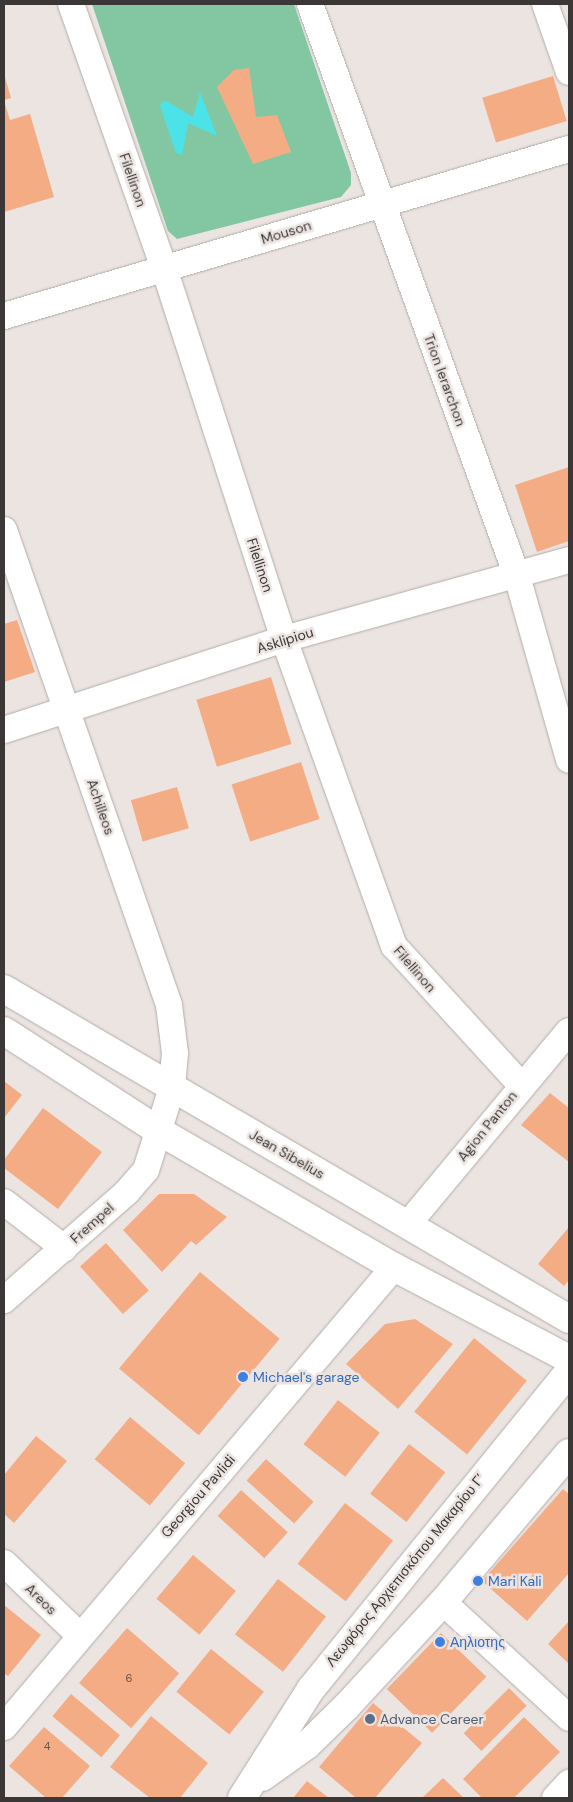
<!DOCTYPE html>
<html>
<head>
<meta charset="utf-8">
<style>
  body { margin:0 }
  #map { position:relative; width:573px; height:1802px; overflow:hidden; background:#ebe4e1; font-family:"DM Sans",sans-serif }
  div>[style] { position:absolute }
  .green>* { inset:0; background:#83c7a2 }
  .water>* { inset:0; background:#4ce3e8 }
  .building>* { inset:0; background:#f4ac85; transform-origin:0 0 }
  .roads { filter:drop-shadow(0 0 1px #b2aca9) drop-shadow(0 0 1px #b2aca9) }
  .minor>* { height:26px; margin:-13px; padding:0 13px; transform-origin:13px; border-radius:13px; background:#fff }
  .secondary>* { height:28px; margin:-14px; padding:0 14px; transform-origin:14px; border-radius:14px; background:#fff }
  .dots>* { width:14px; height:14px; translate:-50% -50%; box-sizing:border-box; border:2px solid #ebe4e1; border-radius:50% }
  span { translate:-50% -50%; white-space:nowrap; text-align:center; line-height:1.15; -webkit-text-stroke:5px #ebe4e1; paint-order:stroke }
  .number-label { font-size:11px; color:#68544a }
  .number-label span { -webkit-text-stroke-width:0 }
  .street-label { font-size:14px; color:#3a3736 }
  .shop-label { font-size:14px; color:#366cbe }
  .left { translate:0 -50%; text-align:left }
  .service-label { font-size:14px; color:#4e5e75 }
  .frame { position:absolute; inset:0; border:5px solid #3a3736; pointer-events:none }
</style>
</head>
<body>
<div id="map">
  <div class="green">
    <div style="clip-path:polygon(92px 4px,294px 4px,351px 173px,351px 185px,341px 197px,177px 239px,168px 231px)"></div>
  </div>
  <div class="water">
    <div style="clip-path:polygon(200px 92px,217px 136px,188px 123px,182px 155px,176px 153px,160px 106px,162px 101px,168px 102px,193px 117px)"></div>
  </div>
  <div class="building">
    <div style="clip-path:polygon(249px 68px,256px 117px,277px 115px,291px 152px,253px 164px,217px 87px,234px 70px)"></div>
    <div style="clip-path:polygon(4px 74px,11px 98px,4px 100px)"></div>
    <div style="left:553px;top:76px;width:47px;height:74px;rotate:73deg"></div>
    <div style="clip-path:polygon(4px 101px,10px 120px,30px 114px,54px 197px,4px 212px)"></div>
    <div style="clip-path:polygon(569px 467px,569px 541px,537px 552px,515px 485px)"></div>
    <div style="clip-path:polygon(17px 620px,35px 672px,4px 682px,4px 624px)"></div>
    <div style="left:271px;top:677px;width:70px;height:78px;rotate:73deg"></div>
    <div style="left:301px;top:762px;width:60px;height:73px;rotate:72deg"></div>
    <div style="left:177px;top:787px;width:43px;height:48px;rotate:74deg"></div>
    <div style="clip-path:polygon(4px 1081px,22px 1095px,4px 1118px)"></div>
    <div style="clip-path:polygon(550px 1093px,569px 1108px,569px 1162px,521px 1125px)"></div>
    <div style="clip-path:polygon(43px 1108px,102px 1152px,58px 1209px,4px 1168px,4px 1160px)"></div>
    <div style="clip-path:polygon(159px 1194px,194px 1194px,227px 1217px,196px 1245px,191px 1241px,162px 1272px,123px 1230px)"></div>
    <div style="clip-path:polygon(569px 1227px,569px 1280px,564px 1286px,538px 1264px)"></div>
    <div style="left:106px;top:1243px;width:64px;height:35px;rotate:48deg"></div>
    <div style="left:200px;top:1272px;width:104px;height:126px;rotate:40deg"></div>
    <div style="clip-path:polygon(415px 1319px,453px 1344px,398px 1409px,346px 1364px,385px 1324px)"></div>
    <div style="left:474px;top:1338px;width:68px;height:95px;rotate:39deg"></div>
    <div style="left:338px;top:1400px;width:53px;height:56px;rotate:38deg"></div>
    <div style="left:130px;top:1417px;width:72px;height:55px;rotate:40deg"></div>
    <div style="clip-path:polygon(36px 1436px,67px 1461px,14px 1523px,4px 1514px,4px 1475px)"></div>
    <div style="left:409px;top:1444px;width:46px;height:63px;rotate:38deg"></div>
    <div style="left:266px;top:1459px;width:64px;height:29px;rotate:42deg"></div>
    <div style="clip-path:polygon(563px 1489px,569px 1494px,569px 1573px,527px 1621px,482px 1581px)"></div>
    <div style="left:241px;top:1490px;width:63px;height:35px;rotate:42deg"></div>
    <div style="left:345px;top:1503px;width:61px;height:77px;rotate:38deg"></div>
    <div style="left:193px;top:1555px;width:56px;height:57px;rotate:40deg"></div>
    <div style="left:278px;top:1579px;width:61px;height:70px;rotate:38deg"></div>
    <div style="clip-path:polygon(4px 1605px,41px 1635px,8px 1676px,4px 1673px)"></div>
    <div style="clip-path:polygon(569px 1621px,569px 1664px,548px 1644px)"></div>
    <div style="left:127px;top:1628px;width:69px;height:73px;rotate:41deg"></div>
    <div style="left:441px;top:1633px;width:63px;height:78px;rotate:44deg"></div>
    <div style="left:211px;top:1649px;width:68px;height:55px;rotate:39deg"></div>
    <div style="left:509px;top:1688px;width:25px;height:64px;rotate:45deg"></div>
    <div style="left:71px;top:1694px;width:64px;height:29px;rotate:40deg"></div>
    <div style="clip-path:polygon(373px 1703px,422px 1743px,375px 1798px,356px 1798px,319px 1767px)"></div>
    <div style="clip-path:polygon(151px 1716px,208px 1763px,180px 1798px,150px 1798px,110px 1767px)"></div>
    <div style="clip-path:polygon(524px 1717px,560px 1752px,514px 1798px,482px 1798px,463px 1779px)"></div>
    <div style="clip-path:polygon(44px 1727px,90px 1766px,62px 1798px,46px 1798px,9px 1766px)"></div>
    <div style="clip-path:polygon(443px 1778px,464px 1798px,422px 1798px)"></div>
    <div style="clip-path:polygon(307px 1781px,329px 1798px,293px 1798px)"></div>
  </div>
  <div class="roads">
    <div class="minor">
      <div style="left:71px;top:4px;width:280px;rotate:70.6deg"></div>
      <div style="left:164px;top:268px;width:390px;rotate:72.1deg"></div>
      <div style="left:284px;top:639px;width:326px;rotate:70.3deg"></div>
      <div style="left:394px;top:946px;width:188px;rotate:47.6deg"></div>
      <div style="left:310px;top:4px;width:608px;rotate:70.11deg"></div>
      <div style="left:517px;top:576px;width:191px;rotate:74.2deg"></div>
      <div style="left:545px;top:4px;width:72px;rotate:70.6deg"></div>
      <div style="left:4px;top:316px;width:589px;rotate:-16.47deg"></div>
      <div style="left:4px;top:530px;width:503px;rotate:70.84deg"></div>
      <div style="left:169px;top:1005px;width:48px;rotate:82.9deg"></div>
      <div style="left:175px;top:1053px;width:35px;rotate:95deg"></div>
      <div style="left:172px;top:1088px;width:86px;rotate:107.6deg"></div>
      <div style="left:146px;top:1170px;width:29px;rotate:131deg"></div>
      <div style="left:127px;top:1192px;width:164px;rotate:138.7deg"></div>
      <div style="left:4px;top:730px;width:294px;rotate:-18deg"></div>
      <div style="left:284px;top:639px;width:296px;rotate:-15.5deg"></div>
      <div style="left:4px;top:1202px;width:76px;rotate:37.5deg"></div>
      <div style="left:408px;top:1224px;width:251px;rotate:-50.2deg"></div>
      <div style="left:4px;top:1563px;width:104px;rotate:43.8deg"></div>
      <div style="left:443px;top:1602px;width:171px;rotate:42.6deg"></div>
      <div style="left:4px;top:1727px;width:603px;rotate:-49.71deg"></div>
      <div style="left:555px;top:1798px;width:21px;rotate:-47deg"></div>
    </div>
    <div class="secondary">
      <div style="left:4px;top:989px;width:654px;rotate:30.29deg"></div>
      <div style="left:4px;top:1031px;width:184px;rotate:32.8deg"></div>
      <div style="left:159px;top:1131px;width:272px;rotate:30.1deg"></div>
      <div style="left:394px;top:1267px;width:198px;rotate:27.7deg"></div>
      <div style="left:262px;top:1777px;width:55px;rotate:-35.4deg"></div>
      <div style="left:307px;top:1745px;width:56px;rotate:-44.3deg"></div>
      <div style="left:347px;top:1706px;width:142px;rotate:-47.3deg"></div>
      <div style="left:443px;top:1602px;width:195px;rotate:-49.8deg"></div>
      <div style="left:242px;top:1798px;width:129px;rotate:-57.7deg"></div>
      <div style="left:311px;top:1689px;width:409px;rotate:-50.9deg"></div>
    </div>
  </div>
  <div class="dots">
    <div style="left:243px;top:1377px;background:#3f7fe0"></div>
    <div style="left:478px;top:1581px;background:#3f7fe0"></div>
    <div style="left:440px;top:1642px;background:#3f7fe0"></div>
    <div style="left:370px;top:1719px;background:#5c6f8a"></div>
  </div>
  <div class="number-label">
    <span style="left:129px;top:1678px">6</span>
    <span style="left:47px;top:1746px">4</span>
  </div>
  <div class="street-label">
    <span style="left:133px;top:180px;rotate:71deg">Filellinon</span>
    <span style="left:286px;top:232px;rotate:-17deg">Mouson</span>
    <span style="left:445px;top:380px;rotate:70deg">Trion Ierarchon</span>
    <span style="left:260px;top:565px;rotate:72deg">Filellinon</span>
    <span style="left:285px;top:640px;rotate:-17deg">Asklipiou</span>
    <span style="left:101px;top:807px;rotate:71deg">Achilleos</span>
    <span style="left:415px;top:969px;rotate:49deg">Filellinon</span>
    <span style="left:487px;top:1126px;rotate:-51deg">Agion Panton</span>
    <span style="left:287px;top:1154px;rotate:30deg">Jean Sibelius</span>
    <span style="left:92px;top:1223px;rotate:-42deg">Frempel</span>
    <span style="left:198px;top:1496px;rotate:-49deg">Georgiou Pavlidi</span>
    <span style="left:405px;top:1570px;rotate:-51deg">Λεωφόρος Αρχιεπισκόπου Μακαρίου Γ’</span>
    <span style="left:41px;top:1599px;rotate:44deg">Areos</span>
  </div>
  <div class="shop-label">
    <span class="left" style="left:253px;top:1377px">Michael's garage</span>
    <span class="left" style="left:488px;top:1581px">Mari Kali</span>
    <span class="left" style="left:450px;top:1642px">Αηλιοτης</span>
  </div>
  <div class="service-label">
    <span class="left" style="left:380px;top:1719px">Advance Career</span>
  </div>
  <div class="frame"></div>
</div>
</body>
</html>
